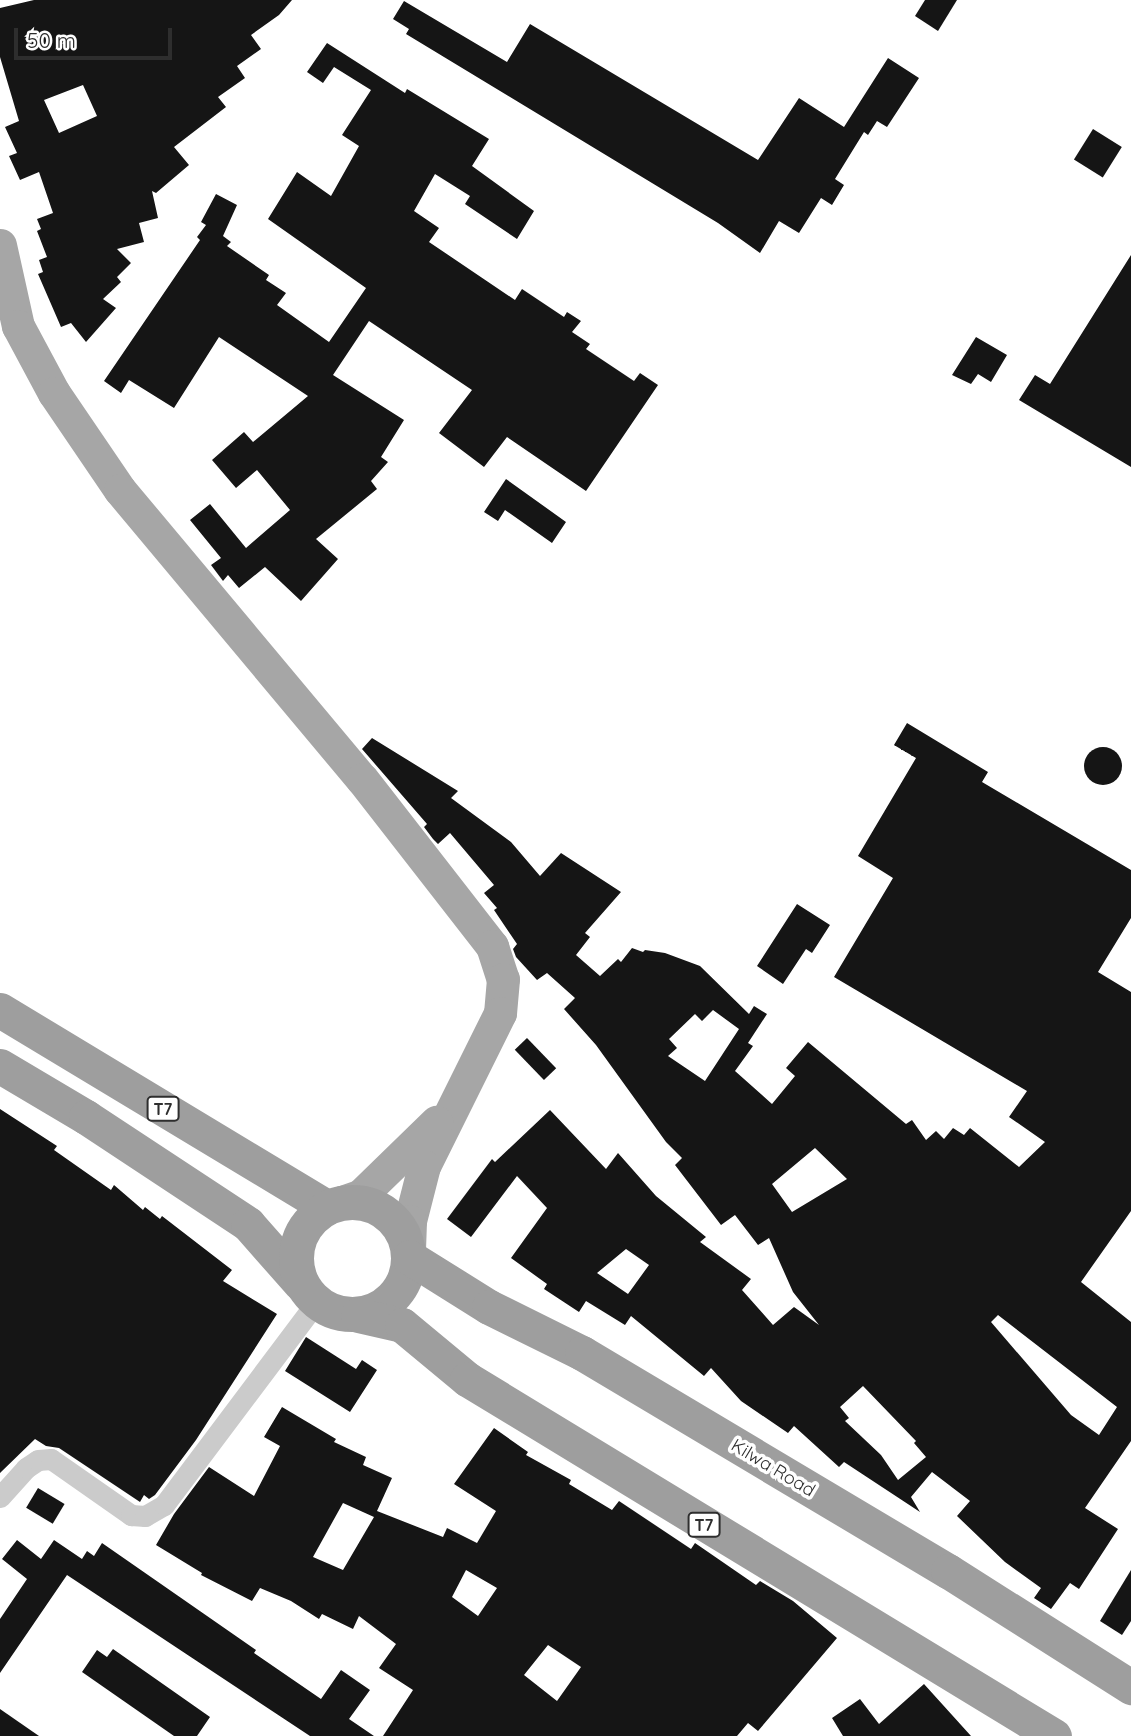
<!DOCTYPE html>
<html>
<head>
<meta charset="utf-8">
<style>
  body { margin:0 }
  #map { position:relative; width:1131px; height:1736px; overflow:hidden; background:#fff; font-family:Quicksand,sans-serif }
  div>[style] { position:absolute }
  .building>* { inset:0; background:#151515; transform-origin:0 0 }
  .round { border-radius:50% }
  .minor>* { height:21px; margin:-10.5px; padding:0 10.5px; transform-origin:10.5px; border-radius:10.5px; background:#cbcbcb }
  .primary>* { height:33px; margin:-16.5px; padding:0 16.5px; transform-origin:16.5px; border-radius:16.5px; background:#a6a6a6 }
  .trunk>* { height:35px; margin:-17.5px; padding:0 17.5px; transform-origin:17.5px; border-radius:17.5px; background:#9e9e9e }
  .trunk>.ring { margin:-17.5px; padding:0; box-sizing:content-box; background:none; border:35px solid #9e9e9e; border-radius:50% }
  span { translate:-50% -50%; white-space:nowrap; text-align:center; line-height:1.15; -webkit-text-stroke:7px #fff; paint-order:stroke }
  .shield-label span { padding:2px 5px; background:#fff; border:2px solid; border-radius:5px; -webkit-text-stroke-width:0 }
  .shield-label { font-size:16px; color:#2e2e2e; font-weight:700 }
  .street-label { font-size:18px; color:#2e2e2e }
  .scale { position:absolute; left:14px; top:28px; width:158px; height:32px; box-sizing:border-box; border:4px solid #2e2e2e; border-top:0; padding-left:9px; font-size:21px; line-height:24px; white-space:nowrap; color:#2e2e2e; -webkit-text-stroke:5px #fff; paint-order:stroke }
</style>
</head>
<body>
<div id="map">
  <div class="building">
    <div style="clip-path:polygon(evenodd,34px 0,292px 0,279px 15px,251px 35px,261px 49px,237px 66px,245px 78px,218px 97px,226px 107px,174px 147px,189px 165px,156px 193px,152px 191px,158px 218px,139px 223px,144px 242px,117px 249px,131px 263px,117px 277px,121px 282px,103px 299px,116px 308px,86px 342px,71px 323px,61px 327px,38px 274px,43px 272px,39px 260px,47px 257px,37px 231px,41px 229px,37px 219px,53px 213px,39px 172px,20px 180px,9px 156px,17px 153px,5px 127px,19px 121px,0 57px,0 8px,34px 0,83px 85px,97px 116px,59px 133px,44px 100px,83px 85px)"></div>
    <div style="clip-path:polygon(925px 0,957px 0,938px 31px,915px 16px)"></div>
    <div style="clip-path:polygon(404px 1px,507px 62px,530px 24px,758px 160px,799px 98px,844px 127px,888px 58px,919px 78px,887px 127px,877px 121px,868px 135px,864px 132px,835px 179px,844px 185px,832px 205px,821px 198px,799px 233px,779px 221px,760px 253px,718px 223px,406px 34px,409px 29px,393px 19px)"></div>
    <div style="clip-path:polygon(327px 43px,405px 93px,407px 89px,489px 139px,472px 166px,534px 211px,517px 239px,465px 204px,470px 196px,435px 174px,414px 211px,439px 228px,429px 242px,515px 300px,522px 289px,564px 317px,567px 312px,581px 321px,572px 332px,590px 344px,586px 349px,634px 381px,640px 373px,658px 385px,586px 491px,507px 437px,484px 467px,439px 433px,472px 390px,369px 321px,333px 375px,404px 420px,381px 457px,388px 462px,371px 481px,377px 489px,316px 539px,338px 559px,301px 601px,265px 567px,239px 588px,228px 575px,223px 581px,211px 565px,221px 558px,190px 520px,210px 504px,246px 548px,290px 510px,257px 470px,236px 488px,212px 460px,244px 432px,253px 442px,308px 396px,219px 337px,174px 408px,129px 380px,121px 393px,104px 381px,200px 240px,197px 237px,206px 225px,201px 222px,216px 194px,237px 205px,223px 236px,231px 242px,227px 246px,269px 275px,266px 280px,286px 293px,277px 305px,329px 342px,366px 288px,268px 219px,297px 172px,331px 196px,359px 146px,342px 135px,371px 90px,334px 67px,323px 83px,307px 72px)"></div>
    <div style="left:1093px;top:129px;width:34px;height:36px;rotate:32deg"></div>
    <div style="clip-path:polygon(1131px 255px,1131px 467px,1019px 400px,1035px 375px,1050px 384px)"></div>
    <div style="clip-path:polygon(976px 337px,1007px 355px,991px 382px,978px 374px,971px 384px,952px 375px)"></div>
    <div style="clip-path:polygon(506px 479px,566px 522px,552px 543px,505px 510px,498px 521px,484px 512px)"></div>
    <div style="clip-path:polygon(evenodd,907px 723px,988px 772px,982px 782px,1131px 870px,1131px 918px,1098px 972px,1131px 992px,1131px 1211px,1081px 1282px,1131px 1322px,1131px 1441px,1085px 1508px,1118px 1529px,1079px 1589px,1070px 1583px,1051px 1609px,1034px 1598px,1041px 1588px,1005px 1562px,957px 1516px,970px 1501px,932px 1472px,911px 1497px,920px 1512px,844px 1462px,839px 1467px,794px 1426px,788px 1433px,741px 1401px,711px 1368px,704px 1376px,631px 1316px,625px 1325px,586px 1301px,579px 1312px,544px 1289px,547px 1284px,511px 1258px,547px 1208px,517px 1176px,471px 1237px,447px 1219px,492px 1159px,495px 1162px,550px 1110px,606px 1169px,618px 1153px,656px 1196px,706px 1237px,700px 1242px,751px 1279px,742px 1290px,773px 1325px,794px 1307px,819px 1325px,793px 1292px,769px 1238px,758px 1245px,735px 1215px,721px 1225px,675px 1165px,682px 1158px,666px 1142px,596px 1045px,564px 1009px,575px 998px,547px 973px,537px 980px,516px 957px,513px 949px,517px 944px,494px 910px,497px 908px,484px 893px,494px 885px,450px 833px,438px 844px,433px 839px,424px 827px,427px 824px,362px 749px,372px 738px,458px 791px,451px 798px,511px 842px,540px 876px,561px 853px,621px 892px,585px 933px,590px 937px,576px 955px,600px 976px,618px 959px,621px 962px,632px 948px,643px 952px,645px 950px,665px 953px,700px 966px,749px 1014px,754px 1006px,767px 1014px,748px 1043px,753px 1046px,735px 1071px,772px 1104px,795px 1076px,786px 1068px,808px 1042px,906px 1124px,912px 1120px,926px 1140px,936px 1131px,944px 1139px,953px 1128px,964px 1135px,970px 1128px,1019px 1167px,1045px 1142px,1009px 1117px,1027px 1091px,834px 977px,893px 878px,858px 856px,916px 758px,894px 745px,907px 723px,713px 1010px,739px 1029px,705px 1081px,668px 1056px,677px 1048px,669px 1039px,695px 1014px,702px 1021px,713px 1010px,907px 723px,815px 1148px,847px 1179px,792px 1212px,772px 1184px,815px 1148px,907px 723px,626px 1249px,649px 1265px,628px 1294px,597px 1273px,626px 1249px,907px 723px,998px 1315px,1117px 1407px,1099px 1435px,1071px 1415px,991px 1322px,998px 1315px,907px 723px,863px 1386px,916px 1441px,914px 1443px,926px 1457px,898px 1480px,881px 1455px,845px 1421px,849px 1418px,840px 1407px,863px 1386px)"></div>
    <div class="round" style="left:1084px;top:747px;width:38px;height:38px"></div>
    <div style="clip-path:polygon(797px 904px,830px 925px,812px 953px,806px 949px,783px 984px,757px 966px)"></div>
    <div style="left:527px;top:1038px;width:42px;height:17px;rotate:46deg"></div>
    <div style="clip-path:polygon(0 1109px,57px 1146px,54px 1150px,111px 1190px,114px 1185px,143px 1210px,145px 1207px,160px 1219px,162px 1216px,232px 1270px,223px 1281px,277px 1314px,196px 1440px,155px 1495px,149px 1499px,144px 1495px,140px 1502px,59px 1448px,46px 1446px,35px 1439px,0 1473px)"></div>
    <div style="clip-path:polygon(306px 1337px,356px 1369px,362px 1360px,377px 1370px,350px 1412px,285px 1371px)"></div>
    <div style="clip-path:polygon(evenodd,282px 1407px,336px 1439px,334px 1442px,366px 1457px,363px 1465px,392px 1478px,377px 1511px,443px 1537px,447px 1528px,477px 1543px,496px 1511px,454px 1484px,494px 1428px,528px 1452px,526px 1455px,571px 1480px,569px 1484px,612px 1510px,619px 1501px,691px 1549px,695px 1543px,756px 1585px,760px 1581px,793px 1601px,837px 1638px,758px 1731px,748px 1723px,737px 1736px,383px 1736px,413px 1690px,379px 1668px,396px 1644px,359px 1616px,353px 1629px,322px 1614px,319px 1619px,291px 1601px,260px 1588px,252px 1601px,201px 1575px,202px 1573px,156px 1545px,174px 1514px,209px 1467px,254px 1496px,280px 1446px,264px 1437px,282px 1407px,343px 1503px,374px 1517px,343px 1570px,313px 1557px,343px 1503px,282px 1407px,466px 1570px,497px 1588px,478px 1616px,452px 1597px,466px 1570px,282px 1407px,548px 1645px,581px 1667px,557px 1701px,524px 1675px,548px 1645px)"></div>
    <div style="left:38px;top:1488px;width:31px;height:23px;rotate:31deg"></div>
    <div style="clip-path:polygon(17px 1540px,41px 1559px,54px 1540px,82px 1559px,87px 1551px,94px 1556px,102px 1543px,256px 1650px,254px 1653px,321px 1699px,341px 1670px,370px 1690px,349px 1719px,374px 1736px,310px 1736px,67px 1575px,0 1673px,0 1619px,27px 1579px,2px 1559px)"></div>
    <div style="clip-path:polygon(1131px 1570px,1131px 1621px,1122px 1635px,1100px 1621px)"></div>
    <div style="clip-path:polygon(113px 1649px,210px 1717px,197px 1736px,174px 1736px,82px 1672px,97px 1650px,107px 1657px)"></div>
    <div style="clip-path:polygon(924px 1684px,971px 1736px,843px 1736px,832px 1718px,860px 1699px,879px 1724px)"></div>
    <div style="clip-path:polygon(0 1709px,39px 1736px,0 1736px)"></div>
  </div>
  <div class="minor">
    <div style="left:0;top:1497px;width:39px;rotate:-48deg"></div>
    <div style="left:26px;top:1468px;width:14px;rotate:-34deg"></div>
    <div style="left:38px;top:1460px;width:13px;rotate:-4deg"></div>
    <div style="left:51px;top:1459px;width:98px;rotate:35deg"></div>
    <div style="left:131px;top:1515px;width:14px;rotate:4deg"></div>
    <div style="left:145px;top:1516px;width:22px;rotate:-30deg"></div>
    <div style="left:164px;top:1505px;width:246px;rotate:-53.1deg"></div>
    <div style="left:312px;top:1308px;width:12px"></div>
  </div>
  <div class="primary">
    <div style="left:0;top:245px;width:83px;rotate:77.5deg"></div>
    <div style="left:18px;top:326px;width:76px;rotate:61.8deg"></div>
    <div style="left:54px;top:393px;width:117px;rotate:55.8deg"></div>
    <div style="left:120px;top:490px;width:377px;rotate:50.1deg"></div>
    <div style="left:362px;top:779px;width:212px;rotate:52.1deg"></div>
    <div style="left:492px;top:946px;width:35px;rotate:72deg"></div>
    <div style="left:503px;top:979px;width:34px;rotate:95deg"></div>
    <div style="left:500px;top:1013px;width:171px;rotate:116.4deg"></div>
    <div style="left:424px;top:1166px;width:57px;rotate:104.3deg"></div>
    <div style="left:410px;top:1221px;width:36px;rotate:92deg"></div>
    <div style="left:327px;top:1207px;width:36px;rotate:-19deg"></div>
    <div style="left:361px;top:1195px;width:105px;rotate:-44.2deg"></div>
  </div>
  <div class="trunk">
    <div style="left:0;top:1010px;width:382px;rotate:31.1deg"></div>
    <div style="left:0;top:1066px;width:100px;rotate:30.7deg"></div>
    <div style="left:86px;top:1117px;width:194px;rotate:33.4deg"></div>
    <div style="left:248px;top:1224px;width:79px;rotate:48.6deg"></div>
    <div class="ring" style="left:296px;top:1202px;width:77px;height:77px"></div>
    <div style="left:409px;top:1257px;width:94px;rotate:32deg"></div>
    <div style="left:489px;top:1307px;width:104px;rotate:26.3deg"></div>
    <div style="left:582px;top:1353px;width:426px;rotate:30.8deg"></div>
    <div style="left:948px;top:1571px;width:217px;rotate:32.4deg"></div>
    <div style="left:358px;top:1315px;width:45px;rotate:12.8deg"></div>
    <div style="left:402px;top:1325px;width:85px;rotate:39.7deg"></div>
    <div style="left:467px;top:1379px;width:687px;rotate:31.31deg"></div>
  </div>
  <div class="shield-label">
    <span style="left:163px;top:1109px">T7</span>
    <span style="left:704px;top:1525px">T7</span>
  </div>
  <div class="street-label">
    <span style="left:773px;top:1468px;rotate:31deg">Kilwa Road</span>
  </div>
  <div class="scale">50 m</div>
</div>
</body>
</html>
